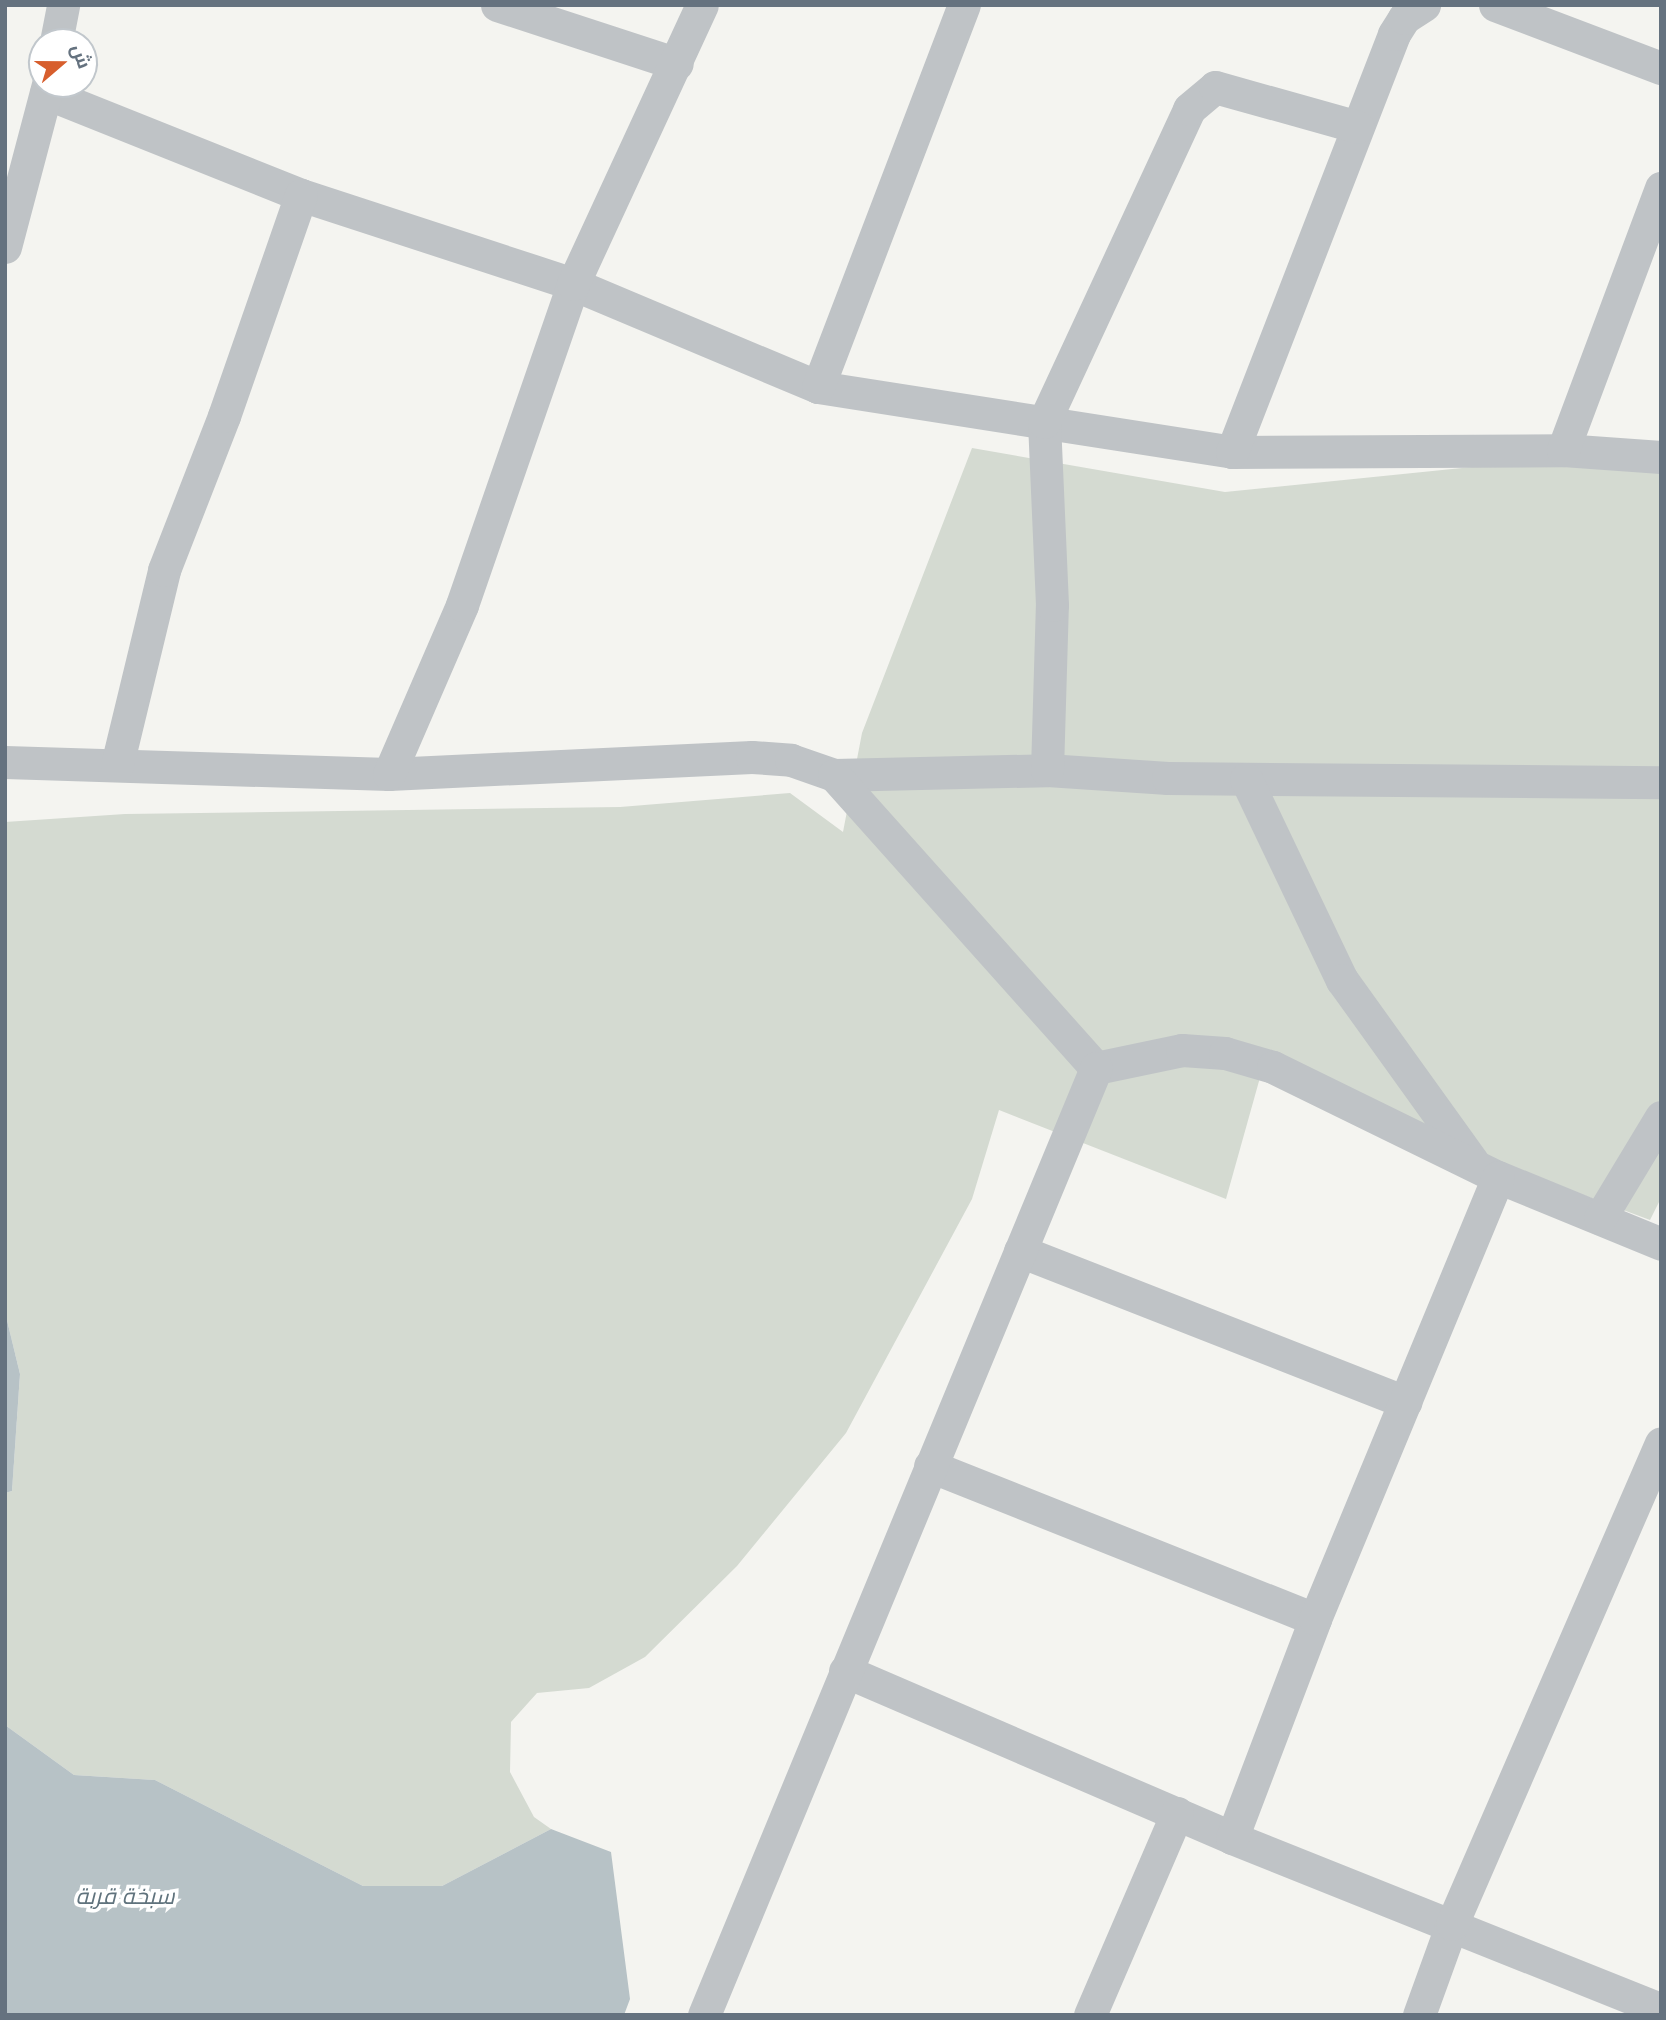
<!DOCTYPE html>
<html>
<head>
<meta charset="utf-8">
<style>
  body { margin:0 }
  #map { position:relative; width:1666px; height:2020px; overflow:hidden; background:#f4f4f0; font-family:"Nunito Sans",Cairo,sans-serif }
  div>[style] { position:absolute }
  .green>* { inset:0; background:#d4dad1 }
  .water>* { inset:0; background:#b7c2c6 }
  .minor>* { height:33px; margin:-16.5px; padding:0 16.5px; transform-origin:16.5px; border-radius:16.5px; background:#bfc3c6 }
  span { translate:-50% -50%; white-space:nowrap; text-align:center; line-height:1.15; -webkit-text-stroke:7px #fff; paint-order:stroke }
  .water-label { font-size:23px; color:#60737d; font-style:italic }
  .frame { position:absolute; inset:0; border:7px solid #65727f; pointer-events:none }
  .north { position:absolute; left:28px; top:28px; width:70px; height:70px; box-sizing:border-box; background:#fff; border:2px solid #c1c7cc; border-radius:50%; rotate:70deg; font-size:19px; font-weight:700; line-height:28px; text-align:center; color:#65727f }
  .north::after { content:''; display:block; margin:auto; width:24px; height:32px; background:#d75e2d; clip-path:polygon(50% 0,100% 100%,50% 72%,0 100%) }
</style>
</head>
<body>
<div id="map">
  <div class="green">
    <div style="clip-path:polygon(972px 448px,1225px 492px,1542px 460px,1661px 471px,1661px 1198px,1650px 1220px,1261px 1074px,1226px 1199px,999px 1110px,972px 1199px,846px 1433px,737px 1566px,645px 1657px,589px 1688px,537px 1693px,511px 1722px,510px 1772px,534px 1817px,551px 1829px,442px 1886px,363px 1886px,155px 1780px,74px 1775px,5px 1725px,5px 1493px,12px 1491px,20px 1374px,5px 1312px,5px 822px,125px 814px,620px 807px,790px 793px,843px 832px,862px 733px)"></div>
  </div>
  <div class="water">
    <div style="clip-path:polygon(5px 1312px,20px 1374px,12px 1491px,5px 1493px)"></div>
    <div style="clip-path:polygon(5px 1725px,74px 1775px,155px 1780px,363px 1886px,442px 1886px,551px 1829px,611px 1852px,630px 1999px,624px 2015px,5px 2015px)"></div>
  </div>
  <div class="minor">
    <div style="left:497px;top:5px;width:189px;rotate:18.1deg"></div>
    <div style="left:1495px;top:5px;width:178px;rotate:20.8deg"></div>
    <div style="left:56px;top:42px;width:38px;rotate:-79deg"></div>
    <div style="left:46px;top:93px;width:275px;rotate:21.8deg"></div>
    <div style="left:301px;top:195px;width:286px;rotate:18.1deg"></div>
    <div style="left:573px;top:284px;width:266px;rotate:22.8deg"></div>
    <div style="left:818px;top:387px;width:419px;rotate:8.9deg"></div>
    <div style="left:1232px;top:452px;width:331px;rotate:-0.3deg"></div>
    <div style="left:1563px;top:450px;width:98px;rotate:4.1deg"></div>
    <div style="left:5px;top:247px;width:169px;rotate:-75.2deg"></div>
    <div style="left:818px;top:387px;width:409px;rotate:-69.1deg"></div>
    <div style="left:1563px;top:450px;width:280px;rotate:-69.5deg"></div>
    <div style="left:1232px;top:452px;width:448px;rotate:-68.8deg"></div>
    <div style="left:1394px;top:34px;width:19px;rotate:-58deg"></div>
    <div style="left:1404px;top:18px;width:24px;rotate:-33deg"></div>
    <div style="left:5px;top:762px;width:384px;rotate:1.8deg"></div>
    <div style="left:389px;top:774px;width:363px;rotate:-2.7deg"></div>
    <div style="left:752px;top:757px;width:39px;rotate:4deg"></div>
    <div style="left:791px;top:760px;width:46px;rotate:19.2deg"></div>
    <div style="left:834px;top:775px;width:213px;rotate:-1.3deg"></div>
    <div style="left:1047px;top:770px;width:121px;rotate:3.8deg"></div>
    <div style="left:1168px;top:778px;width:493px;rotate:0.5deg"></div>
    <div style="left:117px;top:765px;width:201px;rotate:-76.4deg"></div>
    <div style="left:164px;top:570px;width:165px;rotate:-68.7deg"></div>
    <div style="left:224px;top:416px;width:234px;rotate:-70.8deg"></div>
    <div style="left:1047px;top:770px;width:165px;rotate:-88.3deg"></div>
    <div style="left:1052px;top:605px;width:183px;rotate:-92.5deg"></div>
    <div style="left:1044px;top:422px;width:345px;rotate:-65.1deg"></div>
    <div style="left:1189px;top:109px;width:34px;rotate:-40deg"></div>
    <div style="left:1215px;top:87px;width:148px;rotate:15.6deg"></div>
    <div style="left:389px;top:774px;width:184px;rotate:-66.6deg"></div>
    <div style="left:462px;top:605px;width:340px;rotate:-70.9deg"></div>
    <div style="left:573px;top:284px;width:307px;rotate:-65.2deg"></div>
    <div style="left:834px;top:775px;width:393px;rotate:48.2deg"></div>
    <div style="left:1246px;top:779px;width:223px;rotate:64.5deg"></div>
    <div style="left:1342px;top:980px;width:223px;rotate:54.3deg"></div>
    <div style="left:1096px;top:1068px;width:88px;rotate:-11.8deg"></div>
    <div style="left:1182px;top:1050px;width:43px;rotate:4deg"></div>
    <div style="left:1225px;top:1053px;width:50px;rotate:16.3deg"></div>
    <div style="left:1273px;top:1067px;width:250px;rotate:26.1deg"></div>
    <div style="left:1498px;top:1177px;width:176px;rotate:22.3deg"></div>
    <div style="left:1600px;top:1218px;width:118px;rotate:-58.9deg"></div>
    <div style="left:1020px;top:1251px;width:414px;rotate:21.4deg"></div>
    <div style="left:930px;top:1466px;width:414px;rotate:21.7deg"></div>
    <div style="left:845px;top:1671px;width:421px;rotate:23.3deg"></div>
    <div style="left:1232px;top:1838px;width:462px;rotate:21.8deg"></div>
    <div style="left:1232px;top:1838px;width:234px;rotate:-69.2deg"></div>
    <div style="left:1315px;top:1619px;width:478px;rotate:-67.5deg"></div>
    <div style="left:704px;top:2015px;width:1025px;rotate:-67.51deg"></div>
    <div style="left:1090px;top:2015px;width:220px;rotate:-66.7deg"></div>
    <div style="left:1419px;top:2015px;width:97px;rotate:-70.1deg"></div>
    <div style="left:1452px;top:1924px;width:524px;rotate:-66.51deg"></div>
  </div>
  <div class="water-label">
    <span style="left:125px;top:1897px">سبخة قربة</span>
  </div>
  <div class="frame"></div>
  <div class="north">ش</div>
</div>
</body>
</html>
